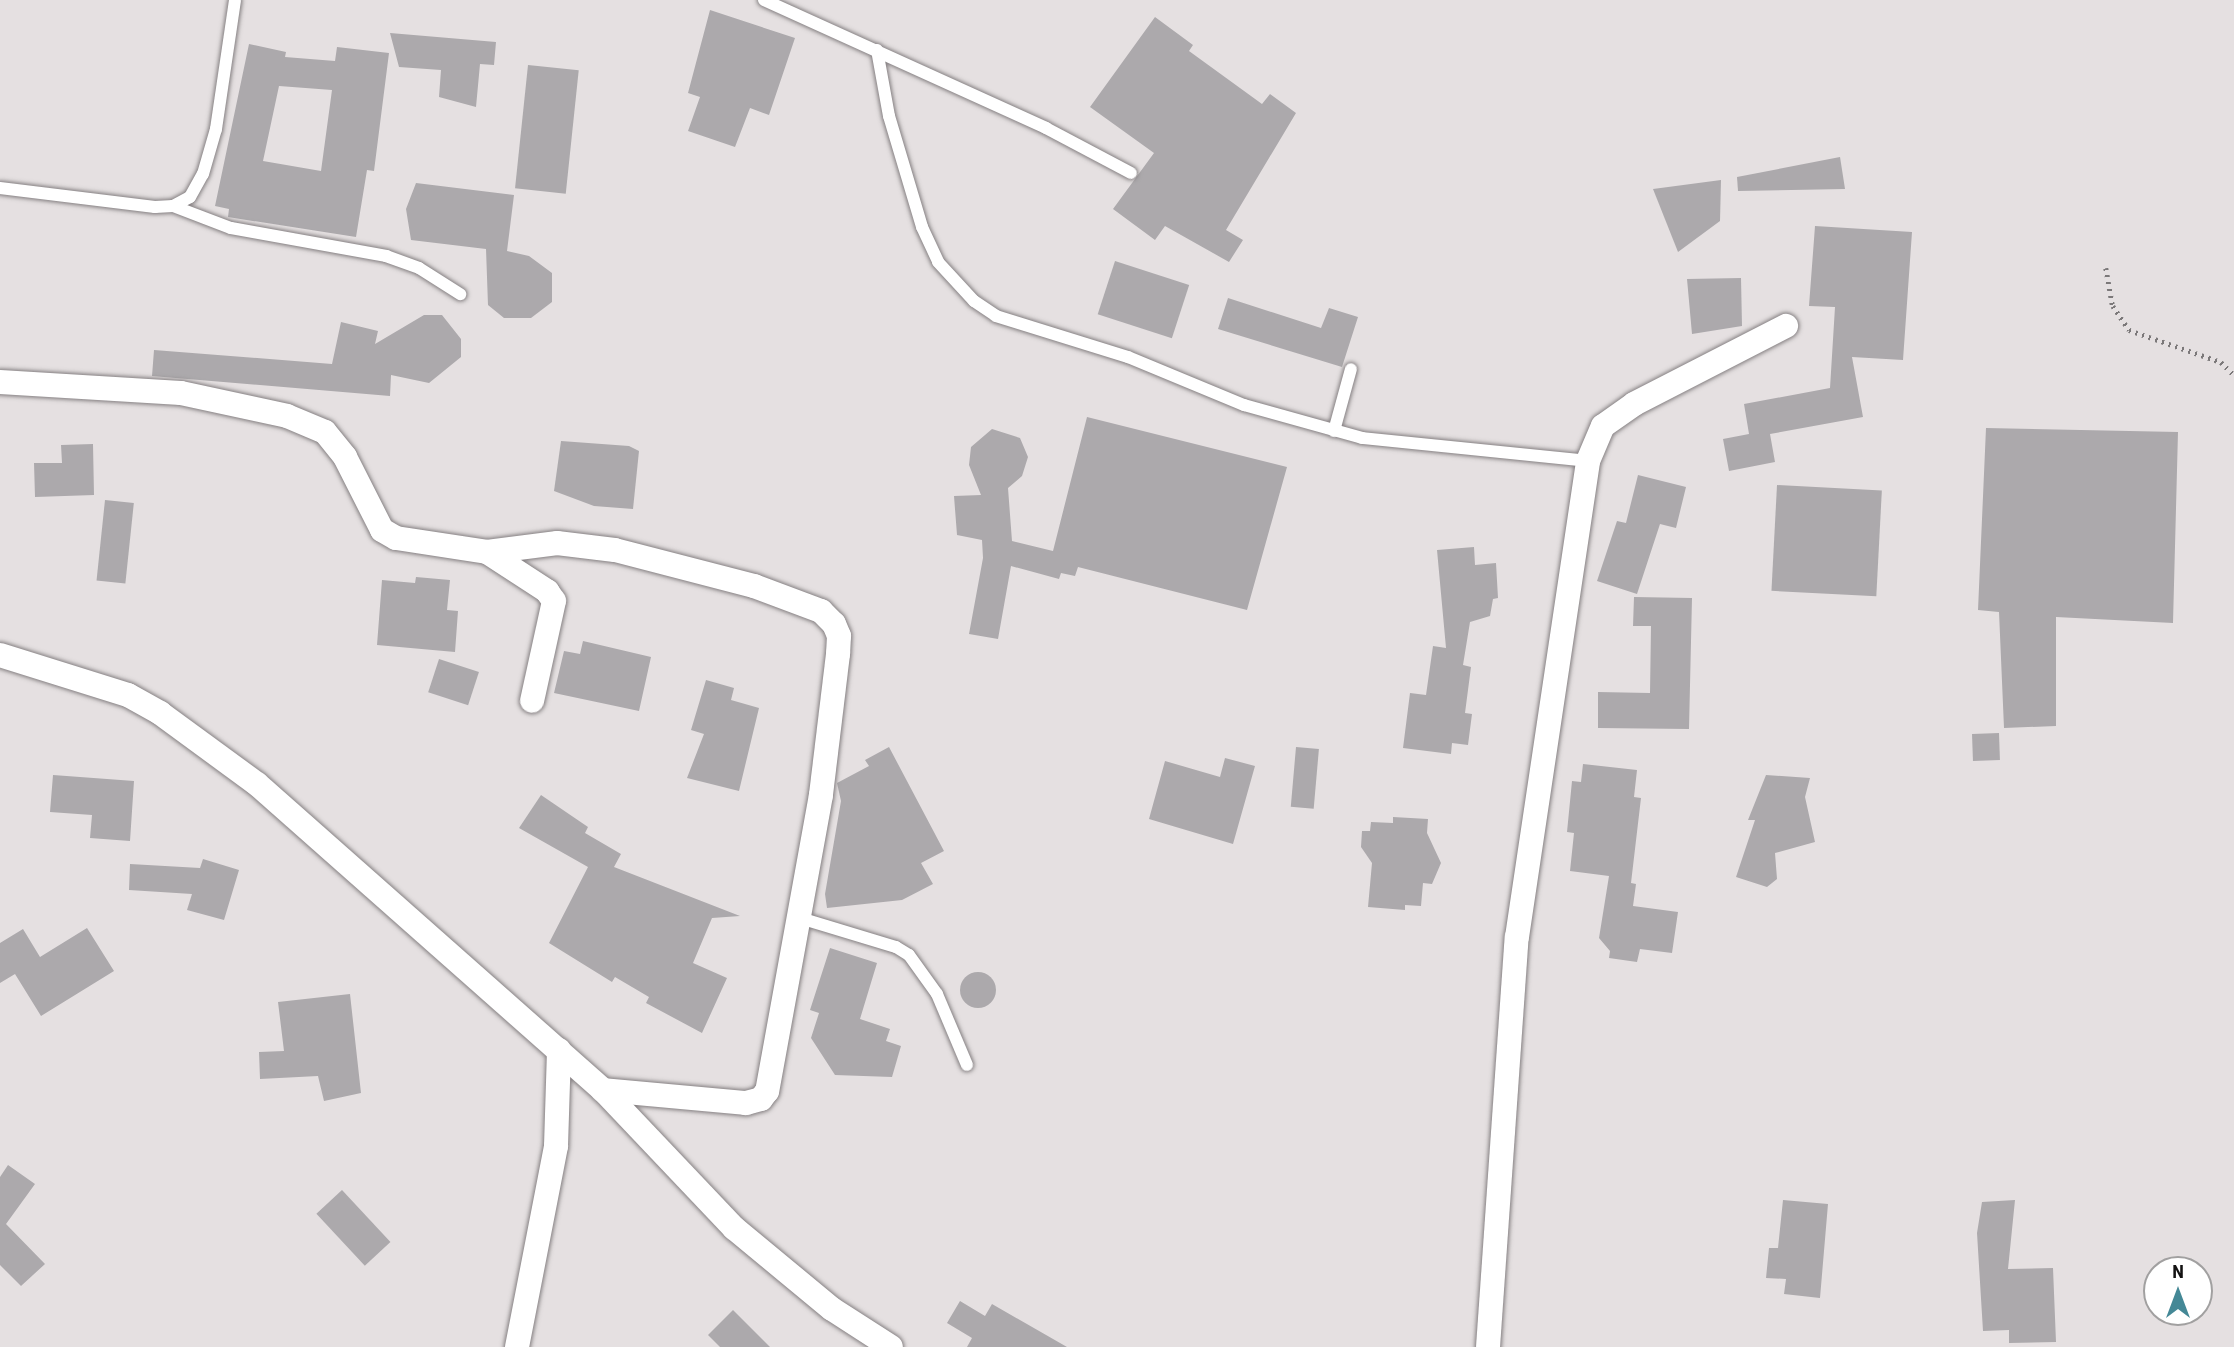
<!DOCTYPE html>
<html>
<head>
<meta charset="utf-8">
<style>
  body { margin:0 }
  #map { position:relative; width:2234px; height:1347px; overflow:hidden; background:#e5e0e1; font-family:"Roboto Condensed",sans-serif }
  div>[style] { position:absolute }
  .building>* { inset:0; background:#aca9ac; transform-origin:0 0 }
  .round { border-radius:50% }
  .path>* { height:4.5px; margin-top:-2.25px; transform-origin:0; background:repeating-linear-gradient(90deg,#7b7879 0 2px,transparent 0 7px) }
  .roads { filter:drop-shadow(0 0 2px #858082) drop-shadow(0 0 2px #858082) }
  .lane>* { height:12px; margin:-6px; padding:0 6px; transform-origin:6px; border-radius:6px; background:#fff }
  .street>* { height:24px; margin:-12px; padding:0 12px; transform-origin:12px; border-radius:12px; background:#fff }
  span { translate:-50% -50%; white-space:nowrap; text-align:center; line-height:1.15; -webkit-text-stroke:5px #fff; paint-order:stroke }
  .north { position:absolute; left:2143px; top:1256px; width:70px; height:70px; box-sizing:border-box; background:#fff; border:2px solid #a1a0a0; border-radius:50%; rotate:0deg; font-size:19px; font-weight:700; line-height:28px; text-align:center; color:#131212 }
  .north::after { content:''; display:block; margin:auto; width:24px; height:32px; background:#448896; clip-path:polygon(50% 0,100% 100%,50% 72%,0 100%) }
</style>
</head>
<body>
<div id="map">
  <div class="building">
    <div style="clip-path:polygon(710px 10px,795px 38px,769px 115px,750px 108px,735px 147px,688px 131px,700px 97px,688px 93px)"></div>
    <div style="clip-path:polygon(1155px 17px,1193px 45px,1189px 51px,1262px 104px,1270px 94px,1296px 113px,1226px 230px,1243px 240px,1229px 262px,1165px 226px,1155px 240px,1113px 209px,1154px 153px,1090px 107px)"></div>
    <div style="clip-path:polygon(390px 33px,496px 42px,494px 65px,480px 64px,476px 107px,439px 97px,441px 70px,399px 67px)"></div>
    <div style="clip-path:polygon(evenodd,249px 44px,286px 52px,285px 57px,335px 61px,337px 47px,389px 53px,374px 171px,367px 170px,356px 237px,228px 217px,229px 209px,215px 206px,249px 44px,279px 86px,332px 90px,321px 171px,263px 161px,279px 86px)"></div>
    <div style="left:528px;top:65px;width:51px;height:124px;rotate:6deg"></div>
    <div style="clip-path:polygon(1840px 157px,1845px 189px,1738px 191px,1737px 177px)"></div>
    <div style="clip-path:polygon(1721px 180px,1720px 221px,1678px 252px,1653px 189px)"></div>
    <div style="clip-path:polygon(416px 183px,514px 195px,507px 251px,529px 256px,552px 273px,552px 302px,531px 318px,504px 318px,488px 305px,486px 249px,411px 240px,406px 209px)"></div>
    <div style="clip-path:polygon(1815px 226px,1912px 232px,1903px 360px,1852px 357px,1863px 417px,1770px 434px,1775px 462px,1729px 471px,1723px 439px,1749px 434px,1744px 404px,1830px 388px,1835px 307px,1809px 306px)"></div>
    <div style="left:1115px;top:261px;width:78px;height:56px;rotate:18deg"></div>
    <div style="clip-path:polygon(1741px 278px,1742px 326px,1692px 334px,1687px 279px)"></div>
    <div style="clip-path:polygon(1228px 298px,1321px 328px,1329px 308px,1358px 317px,1342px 367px,1218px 329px)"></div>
    <div style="clip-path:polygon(424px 315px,442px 315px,461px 339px,461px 357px,429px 383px,391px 375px,390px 396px,152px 376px,154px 350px,332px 364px,341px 322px,378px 331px,375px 344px)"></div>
    <div style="clip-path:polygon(1087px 417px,1287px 467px,1247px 610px,1078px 567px,1075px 576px,1061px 573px,1059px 579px,1011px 566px,998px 639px,969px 634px,983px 558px,982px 540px,957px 535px,954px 496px,981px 495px,969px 465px,971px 447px,992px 429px,1020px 438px,1028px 457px,1022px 476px,1008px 488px,1012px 541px,1053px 551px)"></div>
    <div style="clip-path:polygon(1986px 428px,2178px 432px,2173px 623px,2056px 617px,2056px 726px,2004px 728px,1999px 612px,1978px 610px)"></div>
    <div style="clip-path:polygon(561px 441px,629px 446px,639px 451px,633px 509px,594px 506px,554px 491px)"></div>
    <div style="clip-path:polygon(93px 444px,94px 495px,35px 497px,34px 463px,62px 463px,61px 445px)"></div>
    <div style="clip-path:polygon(1638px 475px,1686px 487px,1676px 528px,1660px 524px,1637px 594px,1597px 581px,1617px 521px,1626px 523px)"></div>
    <div style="left:1777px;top:485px;width:105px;height:106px;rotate:3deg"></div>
    <div style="left:105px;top:500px;width:29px;height:81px;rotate:6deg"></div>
    <div style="clip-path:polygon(1474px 547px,1475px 565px,1496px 563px,1498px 598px,1493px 599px,1490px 616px,1470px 622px,1463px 665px,1471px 667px,1465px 713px,1472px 714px,1468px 745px,1452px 743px,1451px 754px,1403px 748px,1410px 693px,1426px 695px,1433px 646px,1446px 648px,1437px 550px)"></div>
    <div style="clip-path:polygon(416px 577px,450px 580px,447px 610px,458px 611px,455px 652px,377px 645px,382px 580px,415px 583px)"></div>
    <div style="clip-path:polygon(1634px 597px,1692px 598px,1689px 729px,1598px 728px,1598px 692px,1650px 693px,1651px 626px,1633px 626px)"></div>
    <div style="clip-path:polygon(583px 641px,651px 657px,639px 711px,554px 693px,564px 651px,580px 654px)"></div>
    <div style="left:439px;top:659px;width:42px;height:35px;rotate:18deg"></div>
    <div style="clip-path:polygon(706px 680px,734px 688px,731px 700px,759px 708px,739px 791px,687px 778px,704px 734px,691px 730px)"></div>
    <div style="left:1999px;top:733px;width:27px;height:27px;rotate:88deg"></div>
    <div style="clip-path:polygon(889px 747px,944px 851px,921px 863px,933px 884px,902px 900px,827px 908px,825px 894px,841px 801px,837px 783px,869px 766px,865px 760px)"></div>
    <div style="left:1296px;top:747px;width:23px;height:60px;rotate:5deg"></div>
    <div style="clip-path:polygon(1225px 758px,1255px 766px,1233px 844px,1149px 819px,1165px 761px,1220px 777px)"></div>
    <div style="clip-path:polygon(1583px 764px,1637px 770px,1634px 797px,1641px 798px,1631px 883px,1636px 884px,1633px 906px,1678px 912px,1672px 953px,1640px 949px,1637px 962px,1609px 958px,1610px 951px,1599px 938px,1609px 876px,1570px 871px,1574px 833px,1567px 832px,1572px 781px,1581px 782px)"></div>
    <div style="clip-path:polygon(53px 775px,134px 781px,130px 841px,90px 838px,92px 815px,50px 812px)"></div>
    <div style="clip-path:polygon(1766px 775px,1810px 778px,1805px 797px,1815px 842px,1775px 853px,1777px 879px,1767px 887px,1736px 877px,1755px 820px,1748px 820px)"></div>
    <div style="clip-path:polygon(541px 795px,588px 827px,585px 833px,621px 854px,614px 867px,740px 916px,712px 918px,693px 963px,727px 978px,702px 1033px,646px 1003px,649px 997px,615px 977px,612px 982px,549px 943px,588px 867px,519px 828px)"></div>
    <div style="clip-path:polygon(1393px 817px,1428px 819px,1427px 833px,1441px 863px,1432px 884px,1423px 883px,1421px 906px,1405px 905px,1405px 910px,1368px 907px,1372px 863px,1361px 847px,1362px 831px,1370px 831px,1371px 822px,1393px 823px)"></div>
    <div style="clip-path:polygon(203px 859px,239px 870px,224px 920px,187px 910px,192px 894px,129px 890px,130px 864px,200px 868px)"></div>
    <div style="clip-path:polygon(87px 928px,114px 971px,41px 1016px,15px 974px,0 983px,0 943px,23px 929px,40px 957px)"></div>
    <div style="clip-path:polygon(830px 948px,877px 963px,860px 1019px,890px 1029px,886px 1041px,901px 1046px,892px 1077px,835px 1075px,811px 1038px,819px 1013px,810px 1010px)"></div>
    <div class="round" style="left:960px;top:972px;width:36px;height:36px"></div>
    <div style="clip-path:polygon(350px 994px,361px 1093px,324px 1101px,318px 1076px,260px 1079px,259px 1052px,284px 1051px,278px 1002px)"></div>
    <div style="clip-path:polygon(8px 1165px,35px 1184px,6px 1224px,45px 1264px,21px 1286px,0 1265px,0 1177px)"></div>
    <div style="left:342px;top:1190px;width:71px;height:35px;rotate:47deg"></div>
    <div style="clip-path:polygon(1783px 1200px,1828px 1204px,1820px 1298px,1784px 1294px,1786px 1279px,1766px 1278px,1769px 1248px,1778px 1248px)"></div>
    <div style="clip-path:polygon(2015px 1200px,2008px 1269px,2053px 1268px,2056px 1342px,2009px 1343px,2009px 1330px,1983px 1331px,1977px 1233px,1982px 1202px)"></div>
    <div style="clip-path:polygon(960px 1301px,985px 1316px,992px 1304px,1067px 1347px,967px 1347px,972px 1338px,947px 1323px)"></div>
    <div style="clip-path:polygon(733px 1310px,770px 1347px,720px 1347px,708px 1335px)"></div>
  </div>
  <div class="path">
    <div style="left:2106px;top:268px;width:39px;rotate:80deg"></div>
    <div style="left:2113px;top:306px;width:29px;rotate:56deg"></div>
    <div style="left:2129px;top:330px;width:97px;rotate:19.2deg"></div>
    <div style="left:2221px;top:362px;width:18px;rotate:45deg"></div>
  </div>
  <div class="roads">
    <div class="lane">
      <div style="left:764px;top:0;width:310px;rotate:24.4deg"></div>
      <div style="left:1046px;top:128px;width:96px;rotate:27.9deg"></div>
      <div style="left:877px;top:50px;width:67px;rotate:79.7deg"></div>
      <div style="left:889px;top:116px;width:116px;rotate:73.4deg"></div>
      <div style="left:922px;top:227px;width:38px;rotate:65deg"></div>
      <div style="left:938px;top:262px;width:53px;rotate:47.3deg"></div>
      <div style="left:974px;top:301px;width:27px;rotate:34deg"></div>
      <div style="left:996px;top:316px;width:138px;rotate:17.3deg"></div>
      <div style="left:1128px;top:357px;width:126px;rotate:22.5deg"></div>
      <div style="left:1244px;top:405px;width:123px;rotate:15.6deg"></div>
      <div style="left:1362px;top:438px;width:227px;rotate:5.8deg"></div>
      <div style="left:0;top:188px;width:156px;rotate:7deg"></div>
      <div style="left:155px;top:207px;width:18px;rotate:-3deg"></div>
      <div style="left:173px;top:206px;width:19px;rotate:-28deg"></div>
      <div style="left:190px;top:197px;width:26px;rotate:-61deg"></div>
      <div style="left:203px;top:174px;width:47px;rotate:-73.9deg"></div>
      <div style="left:216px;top:129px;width:130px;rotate:-81.6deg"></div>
      <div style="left:173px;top:206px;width:62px;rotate:20.8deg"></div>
      <div style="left:231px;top:228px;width:158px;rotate:10.2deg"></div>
      <div style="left:386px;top:256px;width:35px;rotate:20deg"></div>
      <div style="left:419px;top:268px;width:49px;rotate:32.4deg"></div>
      <div style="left:1334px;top:431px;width:64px;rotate:-74.7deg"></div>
      <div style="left:800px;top:918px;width:100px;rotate:16.8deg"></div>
      <div style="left:896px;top:947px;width:15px;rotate:32deg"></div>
      <div style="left:909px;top:955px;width:48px;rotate:54.3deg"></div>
      <div style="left:937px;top:994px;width:77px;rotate:67.1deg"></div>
    </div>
    <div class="street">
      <div style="left:0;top:382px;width:181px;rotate:3.5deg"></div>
      <div style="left:181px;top:393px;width:108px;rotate:12.2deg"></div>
      <div style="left:287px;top:416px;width:41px;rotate:22.8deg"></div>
      <div style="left:325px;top:432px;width:32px;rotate:51deg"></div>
      <div style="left:345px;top:457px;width:82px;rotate:63.1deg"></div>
      <div style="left:382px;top:530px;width:16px;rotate:30deg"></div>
      <div style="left:396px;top:538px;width:92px;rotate:8.7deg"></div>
      <div style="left:487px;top:552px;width:71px;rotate:-7.3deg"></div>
      <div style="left:557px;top:543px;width:58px;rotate:6.9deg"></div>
      <div style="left:615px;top:550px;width:144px;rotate:14.5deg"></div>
      <div style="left:754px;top:586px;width:72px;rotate:20.5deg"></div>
      <div style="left:821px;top:611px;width:18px;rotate:45deg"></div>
      <div style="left:834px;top:624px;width:13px;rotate:67deg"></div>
      <div style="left:839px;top:636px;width:18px;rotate:93deg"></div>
      <div style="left:838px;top:654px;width:142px;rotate:96.9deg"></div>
      <div style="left:821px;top:795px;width:301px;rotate:100.3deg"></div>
      <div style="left:767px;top:1091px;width:10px;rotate:127deg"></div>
      <div style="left:761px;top:1099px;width:16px;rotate:165deg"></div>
      <div style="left:746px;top:1103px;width:144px;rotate:-174.8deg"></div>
      <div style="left:487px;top:552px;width:72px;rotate:33deg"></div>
      <div style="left:547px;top:591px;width:12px;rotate:55deg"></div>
      <div style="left:554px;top:601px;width:102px;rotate:102.4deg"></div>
      <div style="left:0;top:655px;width:134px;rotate:17.4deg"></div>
      <div style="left:128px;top:695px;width:37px;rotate:29deg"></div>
      <div style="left:160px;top:713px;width:120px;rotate:36.2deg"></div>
      <div style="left:257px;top:784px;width:462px;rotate:41.5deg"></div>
      <div style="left:603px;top:1090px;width:190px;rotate:46.5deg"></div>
      <div style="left:734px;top:1228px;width:127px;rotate:39.6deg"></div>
      <div style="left:832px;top:1309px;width:70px;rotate:32.8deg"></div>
      <div style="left:517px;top:1347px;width:205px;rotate:-79deg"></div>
      <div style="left:556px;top:1146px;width:96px;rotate:-88.2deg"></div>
      <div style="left:1488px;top:1347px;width:411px;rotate:-86deg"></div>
      <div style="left:1517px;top:937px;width:481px;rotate:-81.5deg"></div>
      <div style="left:1588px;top:461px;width:38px;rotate:-67deg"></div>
      <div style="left:1603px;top:426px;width:38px;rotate:-35deg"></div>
      <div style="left:1634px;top:404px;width:171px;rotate:-27.2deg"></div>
    </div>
  </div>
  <div class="north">N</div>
</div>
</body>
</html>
